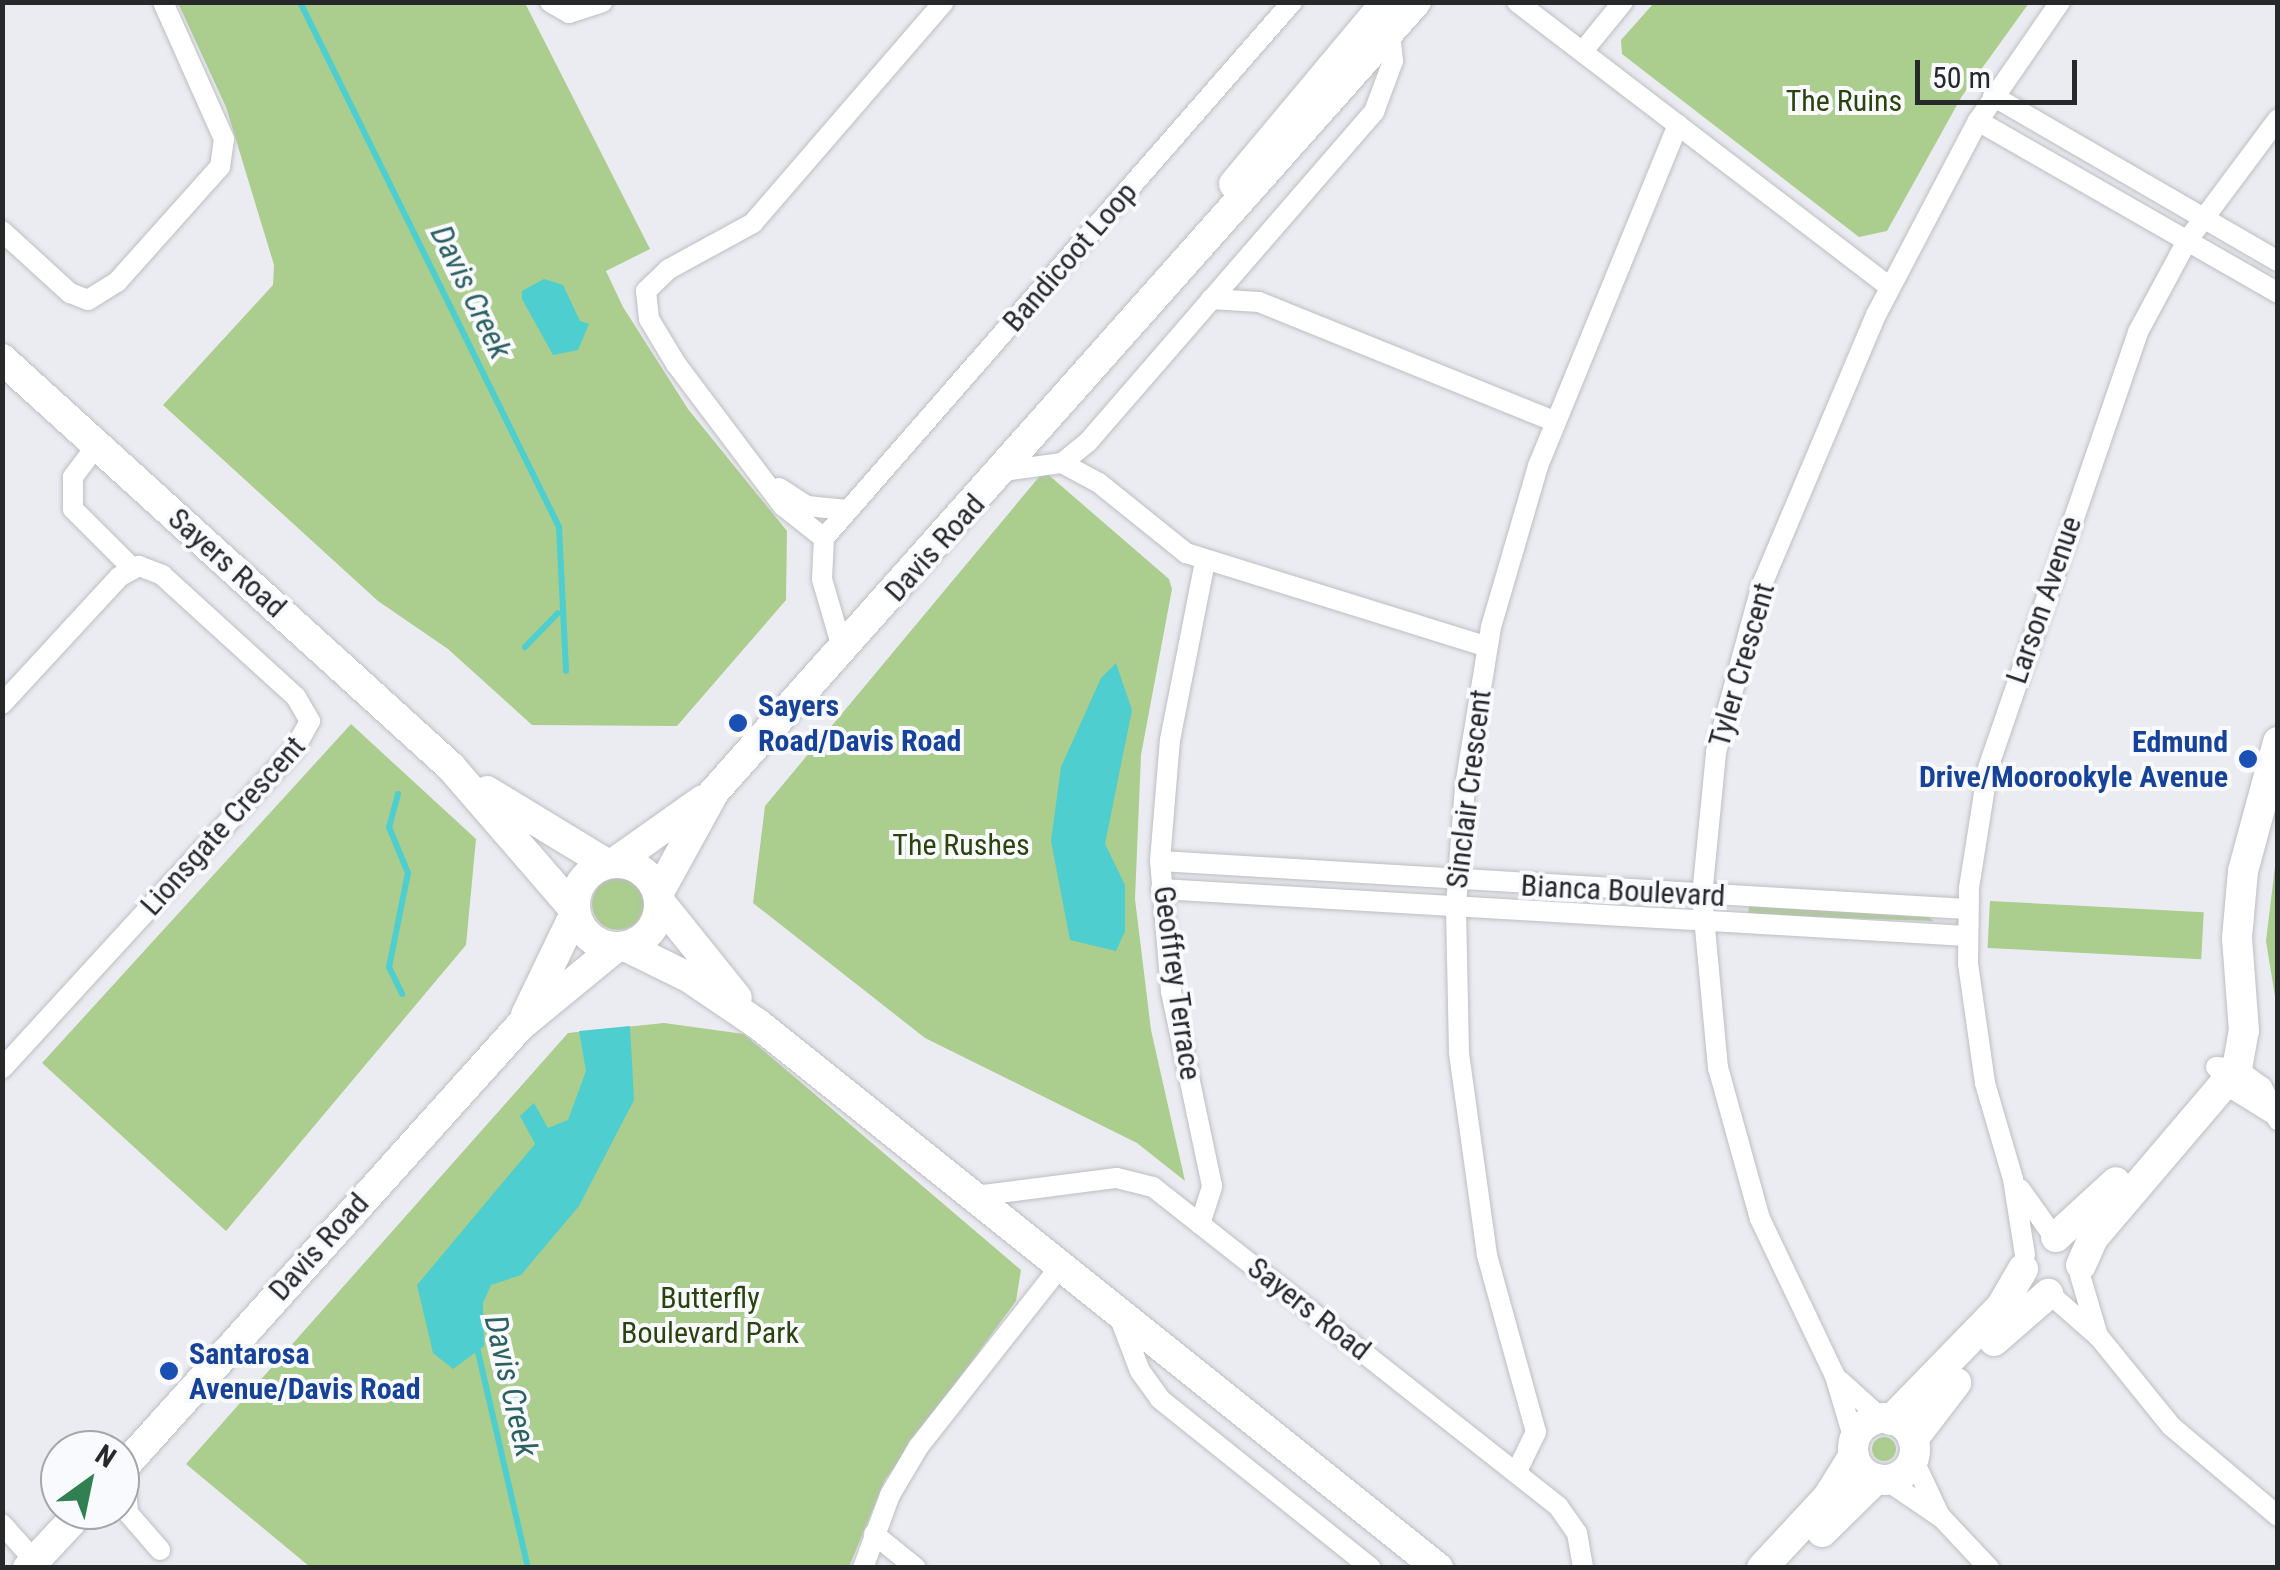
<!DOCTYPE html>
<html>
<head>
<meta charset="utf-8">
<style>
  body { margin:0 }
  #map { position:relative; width:2280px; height:1570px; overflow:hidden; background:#ebecf2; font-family:"Roboto Condensed",sans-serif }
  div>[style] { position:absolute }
  .green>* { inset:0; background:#abcd8e; transform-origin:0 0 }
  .round { border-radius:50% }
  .water>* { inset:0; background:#4ecece }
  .stream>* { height:6px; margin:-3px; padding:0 3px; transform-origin:3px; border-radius:3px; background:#4ecece }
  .roads { filter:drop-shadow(0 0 2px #bdbec3) drop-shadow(0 0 2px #bdbec3) }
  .street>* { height:20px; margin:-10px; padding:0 10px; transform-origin:10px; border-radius:10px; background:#fff }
  .secondary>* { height:30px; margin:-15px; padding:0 15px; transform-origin:15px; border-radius:15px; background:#fff }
  .secondary>.ring { margin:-15px; padding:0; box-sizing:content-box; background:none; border:30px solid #fff; border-radius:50% }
  .dots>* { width:28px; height:28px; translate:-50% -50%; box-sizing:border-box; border:5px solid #f9fafe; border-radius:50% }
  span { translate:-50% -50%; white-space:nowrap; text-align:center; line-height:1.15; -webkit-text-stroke:8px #f9fafe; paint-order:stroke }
  .park-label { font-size:30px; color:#2b430d }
  .street-label { font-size:30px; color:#27282a }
  .transit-label { font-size:30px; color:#164399; font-weight:700 }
  .left { translate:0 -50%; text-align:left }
  .right { translate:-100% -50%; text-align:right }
  .water-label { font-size:32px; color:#2c6161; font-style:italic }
  .frame { position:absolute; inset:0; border:5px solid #27282a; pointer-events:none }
  .north { position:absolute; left:40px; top:1430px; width:100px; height:100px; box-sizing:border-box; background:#f9fafe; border:2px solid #a5a6a9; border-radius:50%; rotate:33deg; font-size:28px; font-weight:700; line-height:40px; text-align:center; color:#27282a }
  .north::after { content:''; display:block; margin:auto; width:35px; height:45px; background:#308051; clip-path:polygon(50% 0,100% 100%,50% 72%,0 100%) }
  .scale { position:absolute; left:1915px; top:60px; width:162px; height:45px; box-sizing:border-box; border:5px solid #27282a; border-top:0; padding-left:12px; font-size:30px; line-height:35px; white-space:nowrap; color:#27282a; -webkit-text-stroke:8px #f9fafe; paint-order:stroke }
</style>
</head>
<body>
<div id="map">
  <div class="green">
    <div style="clip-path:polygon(178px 3px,525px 3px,650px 249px,606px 271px,623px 307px,688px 409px,787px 531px,786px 600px,677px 726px,532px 725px,448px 649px,378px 601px,163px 405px,273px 285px,274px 265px,226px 107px)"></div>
    <div style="clip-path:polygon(1654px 3px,1654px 2px,2029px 3px,1962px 96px,1887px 231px,1859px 237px,1622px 54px,1621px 40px)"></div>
    <div style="clip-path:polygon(1044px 471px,1169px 579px,1172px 589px,1141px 755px,1135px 899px,1151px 1030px,1185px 1181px,1137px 1143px,925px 1038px,753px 903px,765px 806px)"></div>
    <div style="clip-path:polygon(351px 724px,476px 839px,466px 945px,226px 1231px,42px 1063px)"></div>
    <div style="clip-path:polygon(2277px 850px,2278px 850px,2277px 1009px,2266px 941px)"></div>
    <div class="round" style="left:592px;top:878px;width:52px;height:52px"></div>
    <div style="left:1990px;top:901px;width:214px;height:47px;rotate:3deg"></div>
    <div style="clip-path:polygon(1749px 906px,1928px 917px,1934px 921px,1748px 915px)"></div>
    <div style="clip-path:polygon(664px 1023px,744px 1034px,1021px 1270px,1016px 1301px,885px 1480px,849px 1567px,310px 1567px,186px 1464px,568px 1033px)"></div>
    <div class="round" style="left:1872px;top:1437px;width:24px;height:24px"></div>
  </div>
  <div class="water">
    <div style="clip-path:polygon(544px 279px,563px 285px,580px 321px,589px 324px,578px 350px,553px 355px,522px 299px,522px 291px)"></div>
    <div style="clip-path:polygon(1116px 663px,1132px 710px,1105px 844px,1125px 885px,1125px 931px,1116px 951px,1070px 940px,1051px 841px,1061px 767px,1101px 678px)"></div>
    <div style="clip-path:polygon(630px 1026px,634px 1100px,579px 1206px,521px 1275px,491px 1285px,483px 1303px,484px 1346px,453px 1369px,433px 1353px,417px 1285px,535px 1144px,520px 1116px,534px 1103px,548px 1128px,568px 1120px,586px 1071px,579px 1031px)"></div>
  </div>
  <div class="stream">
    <div style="left:300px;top:2px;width:585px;rotate:63.74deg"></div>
    <div style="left:559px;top:527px;width:144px;rotate:87.2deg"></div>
    <div style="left:525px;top:647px;width:47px;rotate:-45.9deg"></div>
    <div style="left:398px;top:794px;width:34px;rotate:105deg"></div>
    <div style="left:389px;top:827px;width:50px;rotate:67.6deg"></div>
    <div style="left:408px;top:873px;width:96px;rotate:101.4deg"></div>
    <div style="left:389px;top:967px;width:30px;rotate:64deg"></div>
    <div style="left:476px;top:1343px;width:231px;rotate:77deg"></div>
  </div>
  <div class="roads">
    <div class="street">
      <div style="left:550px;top:2px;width:22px;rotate:30deg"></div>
      <div style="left:569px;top:13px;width:35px;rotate:-18deg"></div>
      <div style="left:1517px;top:2px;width:469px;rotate:37.4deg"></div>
      <div style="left:1583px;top:51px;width:63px;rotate:-50.8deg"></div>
      <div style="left:1993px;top:96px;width:329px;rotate:30.1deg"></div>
      <div style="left:1978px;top:121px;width:346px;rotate:29.8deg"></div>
      <div style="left:2px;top:231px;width:92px;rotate:42.4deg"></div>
      <div style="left:70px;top:293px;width:19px;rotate:21deg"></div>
      <div style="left:88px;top:300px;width:34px;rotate:-32deg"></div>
      <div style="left:117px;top:282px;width:154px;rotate:-48.2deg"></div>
      <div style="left:220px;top:167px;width:28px;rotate:-82deg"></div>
      <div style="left:224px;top:139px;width:150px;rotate:-114deg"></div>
      <div style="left:1211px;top:299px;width:48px;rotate:3.6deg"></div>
      <div style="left:1259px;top:302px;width:318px;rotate:22deg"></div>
      <div style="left:97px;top:445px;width:40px;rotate:127deg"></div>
      <div style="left:73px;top:477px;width:32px;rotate:90deg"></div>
      <div style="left:73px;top:509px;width:83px;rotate:45deg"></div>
      <div style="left:1062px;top:463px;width:42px;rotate:28.4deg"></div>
      <div style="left:1099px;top:483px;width:112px;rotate:38.8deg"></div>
      <div style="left:1186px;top:553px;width:315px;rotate:17.3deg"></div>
      <div style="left:1003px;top:471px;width:60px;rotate:-7.7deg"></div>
      <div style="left:1062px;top:463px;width:33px;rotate:-39deg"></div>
      <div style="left:1088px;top:442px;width:437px;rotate:-49.1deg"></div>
      <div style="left:1374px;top:112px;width:54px;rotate:-69.6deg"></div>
      <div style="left:1393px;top:61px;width:37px;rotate:-96deg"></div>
      <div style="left:779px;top:488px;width:33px;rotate:33deg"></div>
      <div style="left:807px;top:506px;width:40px;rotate:5.7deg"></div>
      <div style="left:824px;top:538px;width:52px;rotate:-142deg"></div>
      <div style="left:783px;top:506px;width:178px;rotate:-127deg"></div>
      <div style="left:676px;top:364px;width:52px;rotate:-121deg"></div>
      <div style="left:649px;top:319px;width:28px;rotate:-96deg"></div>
      <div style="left:646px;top:291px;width:32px;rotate:-44deg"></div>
      <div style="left:669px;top:269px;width:96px;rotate:-28.7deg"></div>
      <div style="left:753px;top:223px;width:292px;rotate:-49.2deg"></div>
      <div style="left:843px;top:651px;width:75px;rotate:-106.3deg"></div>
      <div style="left:822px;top:579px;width:41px;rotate:-87.2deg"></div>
      <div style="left:824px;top:538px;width:712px;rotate:-48.87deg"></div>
      <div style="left:2px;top:704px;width:173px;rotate:-47.3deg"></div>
      <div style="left:119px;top:577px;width:23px;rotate:-29deg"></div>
      <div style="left:139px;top:566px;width:25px;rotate:21deg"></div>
      <div style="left:162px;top:575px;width:181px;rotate:42.3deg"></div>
      <div style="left:296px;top:697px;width:28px;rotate:60deg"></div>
      <div style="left:310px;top:721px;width:33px;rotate:119deg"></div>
      <div style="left:294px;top:750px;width:432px;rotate:132.5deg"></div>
      <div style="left:1160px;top:861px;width:808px;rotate:3.4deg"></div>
      <div style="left:1161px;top:889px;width:807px;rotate:3.34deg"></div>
      <div style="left:2216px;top:1067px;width:21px;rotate:5deg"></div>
      <div style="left:2237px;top:1069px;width:31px;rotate:36deg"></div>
      <div style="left:2262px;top:1087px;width:37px;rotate:64deg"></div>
      <div style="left:2220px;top:1073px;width:15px;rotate:58deg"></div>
      <div style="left:2228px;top:1086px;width:55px;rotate:31.7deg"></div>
      <div style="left:2020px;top:1189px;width:59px;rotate:54.7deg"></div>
      <div style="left:968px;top:1197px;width:150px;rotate:-7.3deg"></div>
      <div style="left:1117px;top:1178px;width:37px;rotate:14deg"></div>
      <div style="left:1153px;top:1187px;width:516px;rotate:38.23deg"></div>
      <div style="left:1558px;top:1506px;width:33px;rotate:55deg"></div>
      <div style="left:1577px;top:1533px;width:36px;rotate:80deg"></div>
      <div style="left:1200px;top:1224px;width:40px;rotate:-72deg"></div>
      <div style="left:1212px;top:1186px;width:199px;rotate:-101.9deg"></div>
      <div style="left:1171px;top:991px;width:130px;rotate:-94.8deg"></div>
      <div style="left:1160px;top:861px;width:121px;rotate:-85.3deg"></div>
      <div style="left:1170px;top:740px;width:182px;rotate:-78.9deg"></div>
      <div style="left:2025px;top:1255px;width:77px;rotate:-99deg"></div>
      <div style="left:2013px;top:1179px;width:100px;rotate:-106.3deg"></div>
      <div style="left:1985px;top:1083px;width:121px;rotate:-98.1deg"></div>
      <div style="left:1968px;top:963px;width:75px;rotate:-89.2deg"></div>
      <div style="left:1969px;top:888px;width:121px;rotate:-81deg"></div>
      <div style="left:1988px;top:768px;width:461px;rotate:-71deg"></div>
      <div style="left:2138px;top:332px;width:103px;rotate:-61.7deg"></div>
      <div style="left:2187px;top:241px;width:152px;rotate:-53.3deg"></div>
      <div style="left:2080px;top:1275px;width:64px;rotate:73.6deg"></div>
      <div style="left:2051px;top:1295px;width:64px;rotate:41.2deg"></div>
      <div style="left:2099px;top:1337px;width:114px;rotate:51deg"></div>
      <div style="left:2171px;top:1426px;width:140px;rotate:40.1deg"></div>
      <div style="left:1119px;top:1316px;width:59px;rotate:69.1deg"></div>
      <div style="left:1140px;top:1371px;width:34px;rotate:54deg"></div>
      <div style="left:1160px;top:1399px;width:270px;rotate:38.7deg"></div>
      <div style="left:1840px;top:1381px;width:57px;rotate:42.1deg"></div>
      <div style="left:1854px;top:1440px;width:67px;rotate:-106.5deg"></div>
      <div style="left:1835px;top:1376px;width:174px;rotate:-115.5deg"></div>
      <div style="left:1760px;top:1219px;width:157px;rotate:-105.5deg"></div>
      <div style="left:1718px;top:1068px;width:173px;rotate:-95.3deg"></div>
      <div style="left:1702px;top:896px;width:145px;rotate:-84.4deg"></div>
      <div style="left:1716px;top:752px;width:171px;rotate:-74.7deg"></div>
      <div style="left:1761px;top:587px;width:295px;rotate:-67.1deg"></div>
      <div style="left:1876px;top:315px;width:219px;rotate:-62.3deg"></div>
      <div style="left:1978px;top:121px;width:145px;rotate:-55.4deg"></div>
      <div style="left:1913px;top:1459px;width:63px;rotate:64.7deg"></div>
      <div style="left:124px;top:1467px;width:46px;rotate:85deg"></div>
      <div style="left:128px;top:1513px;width:49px;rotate:49.1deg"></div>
      <div style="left:1516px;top:1473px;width:46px;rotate:-64deg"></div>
      <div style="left:1536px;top:1432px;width:184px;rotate:-105.5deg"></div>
      <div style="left:1487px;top:1255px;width:205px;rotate:-97.9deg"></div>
      <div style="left:1459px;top:1052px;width:146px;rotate:-91.2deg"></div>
      <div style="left:1456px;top:906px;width:120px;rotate:-85.7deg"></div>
      <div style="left:1465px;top:786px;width:161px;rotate:-80.7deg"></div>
      <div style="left:1491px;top:627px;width:168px;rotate:-73.7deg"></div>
      <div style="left:1538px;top:466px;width:369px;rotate:-67.7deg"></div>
      <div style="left:1886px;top:1480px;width:68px;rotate:34.2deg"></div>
      <div style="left:1942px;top:1518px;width:69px;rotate:46.8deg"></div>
      <div style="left:2px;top:1524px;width:48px;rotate:48.4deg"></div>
      <div style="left:874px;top:1534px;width:54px;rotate:39deg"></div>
      <div style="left:863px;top:1568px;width:78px;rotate:-69.7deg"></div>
      <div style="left:890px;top:1495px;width:57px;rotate:-59.4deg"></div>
      <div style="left:919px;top:1446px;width:226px;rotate:-51.8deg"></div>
    </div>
    <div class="secondary">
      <div style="left:1234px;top:184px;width:237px;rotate:-50.1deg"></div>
      <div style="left:2px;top:359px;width:607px;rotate:42.26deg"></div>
      <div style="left:451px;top:767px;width:188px;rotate:49.1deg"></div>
      <div style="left:487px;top:791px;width:140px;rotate:31.3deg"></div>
      <div class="ring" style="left:575px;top:863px;width:54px;height:54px"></div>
      <div style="left:614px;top:863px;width:109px;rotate:-35.3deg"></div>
      <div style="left:658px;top:894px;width:116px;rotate:-61.2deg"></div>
      <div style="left:714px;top:792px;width:1057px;rotate:-48.38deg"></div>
      <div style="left:659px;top:901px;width:124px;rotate:51.2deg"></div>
      <div style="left:627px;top:947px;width:70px;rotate:26.2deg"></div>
      <div style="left:690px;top:978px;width:82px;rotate:34.1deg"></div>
      <div style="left:758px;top:1024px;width:871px;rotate:38.66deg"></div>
      <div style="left:526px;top:1015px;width:113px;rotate:-64.3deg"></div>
      <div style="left:2056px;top:1237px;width:81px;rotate:-42.5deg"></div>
      <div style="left:2081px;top:1265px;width:30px;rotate:-66deg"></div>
      <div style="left:2093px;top:1238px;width:222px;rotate:-49.6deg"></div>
      <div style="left:2237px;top:1069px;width:39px;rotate:-80deg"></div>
      <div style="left:2244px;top:1031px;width:93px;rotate:-94.3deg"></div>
      <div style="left:2237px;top:938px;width:67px;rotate:-84.9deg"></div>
      <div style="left:2243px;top:871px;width:134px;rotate:-74.8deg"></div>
      <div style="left:1994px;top:1341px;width:72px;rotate:-41deg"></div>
      <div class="ring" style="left:1853px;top:1418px;width:32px;height:32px"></div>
      <div style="left:1891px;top:1420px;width:158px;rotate:-45.8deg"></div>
      <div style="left:2001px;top:1307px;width:44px;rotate:-59.9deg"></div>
      <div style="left:1913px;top:1439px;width:71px;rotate:-52.5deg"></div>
      <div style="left:120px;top:1471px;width:598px;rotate:-48.05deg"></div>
      <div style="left:520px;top:1026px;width:123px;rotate:-39.4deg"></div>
      <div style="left:1822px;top:1532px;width:76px;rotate:-44.5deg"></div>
      <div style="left:28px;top:1568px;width:79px;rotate:-47deg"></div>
      <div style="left:1762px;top:1568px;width:97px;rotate:-47.1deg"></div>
      <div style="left:1828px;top:1497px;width:49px;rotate:-58.2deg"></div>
    </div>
  </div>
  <div class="dots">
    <div style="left:738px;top:723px;background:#1a4fb4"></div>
    <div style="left:2248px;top:759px;background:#1a4fb4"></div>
    <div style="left:169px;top:1371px;background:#1a4fb4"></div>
  </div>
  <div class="park-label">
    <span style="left:1844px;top:101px">The Ruins</span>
    <span style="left:961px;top:845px">The Rushes</span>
    <span style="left:710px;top:1315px">Butterfly<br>Boulevard Park</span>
  </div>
  <div class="street-label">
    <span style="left:1070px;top:257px;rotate:-49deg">Bandicoot Loop</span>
    <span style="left:935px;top:548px;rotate:-48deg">Davis Road</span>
    <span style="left:227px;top:563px;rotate:42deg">Sayers Road</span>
    <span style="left:2044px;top:600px;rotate:-71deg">Larson Avenue</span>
    <span style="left:1742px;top:665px;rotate:-74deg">Tyler Crescent</span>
    <span style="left:1469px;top:789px;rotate:-83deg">Sinclair Crescent</span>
    <span style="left:223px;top:826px;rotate:-48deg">Lionsgate Crescent</span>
    <span style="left:1623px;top:891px;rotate:3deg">Bianca Boulevard</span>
    <span style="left:1177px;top:983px;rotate:82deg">Geoffrey Terrace</span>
    <span style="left:319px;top:1247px;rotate:-48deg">Davis Road</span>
    <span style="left:1309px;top:1309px;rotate:38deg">Sayers Road</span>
  </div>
  <div class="transit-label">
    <span class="left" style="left:758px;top:723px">Sayers<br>Road/Davis Road</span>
    <span class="right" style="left:2228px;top:759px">Edmund<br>Drive/Moorookyle Avenue</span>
    <span class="left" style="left:189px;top:1371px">Santarosa<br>Avenue/Davis Road</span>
  </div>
  <div class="water-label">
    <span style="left:471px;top:292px;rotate:64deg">Davis Creek</span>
    <span style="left:511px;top:1386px;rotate:77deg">Davis Creek</span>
  </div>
  <div class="frame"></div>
  <div class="north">N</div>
  <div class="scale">50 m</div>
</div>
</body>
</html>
